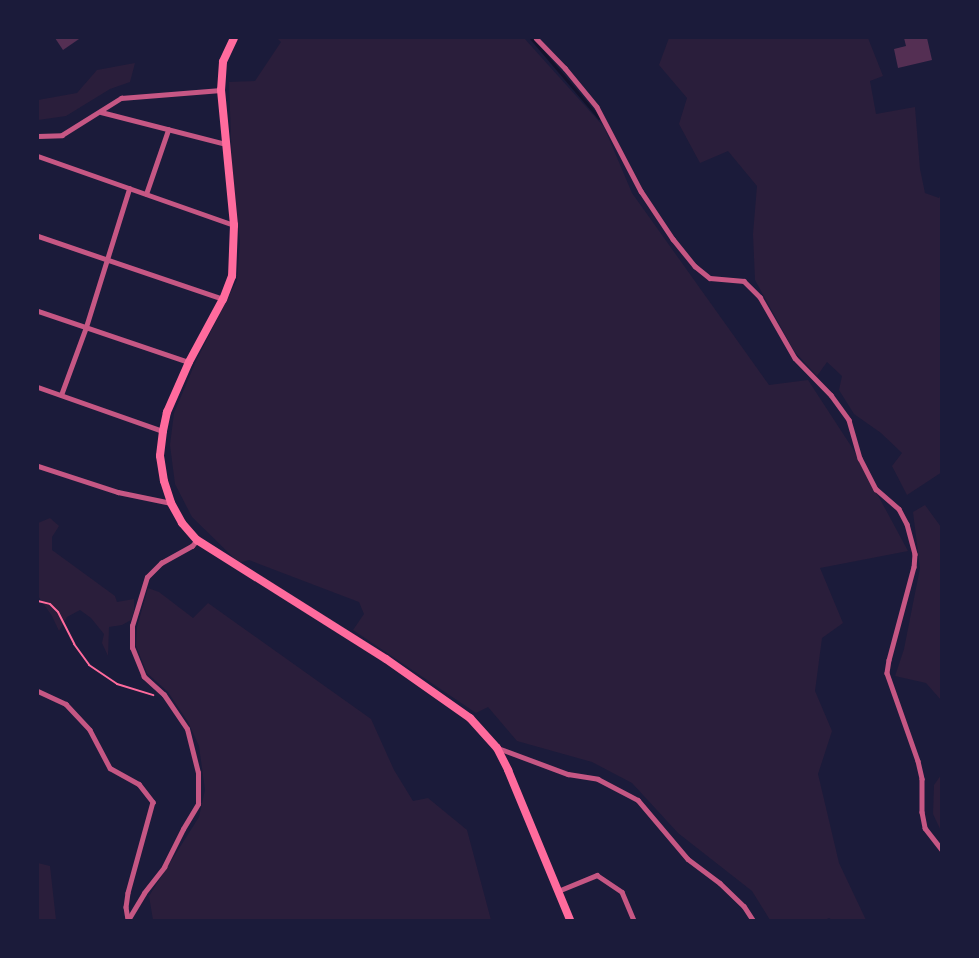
<!DOCTYPE html>
<html>
<head>
<meta charset="utf-8">
<style>
  body { margin:0 }
  #map { position:relative; width:979px; height:958px; overflow:hidden; background:#1b1b3a; font-family:"IBM Plex Sans",sans-serif }
  div>[style] { position:absolute }
  .green>* { inset:0; background:#2a1e3b }
  .stream>* { height:3px; margin:-1.5px; padding:0 1.5px; transform-origin:1.5px; border-radius:1.5px; background:#12122b }
  .building>* { inset:0; background:#542f53 }
  .path>* { height:2px; margin:-1px; padding:0 1px; transform-origin:1px; border-radius:1px; background:#ff6b9d }
  .minor>* { height:4.5px; margin:-2.25px; padding:0 2.25px; transform-origin:2.25px; border-radius:2.25px; background:#c65784 }
  .primary>* { height:8px; margin:-4px; padding:0 4px; transform-origin:4px; border-radius:4px; background:#ff6b9d }
  span { translate:-50% -50%; white-space:nowrap; text-align:center; line-height:1.15; -webkit-text-stroke:4px #1b1b3a; paint-order:stroke }
  .frame { position:absolute; inset:0; border:39px solid #1b1b3a; pointer-events:none }
</style>
</head>
<body>
<div id="map">
  <div class="green">
    <div style="clip-path:polygon(277px 38px,524px 38px,604px 127px,632px 193px,769px 385px,808px 380px,853px 449px,908px 551px,820px 568px,843px 623px,822px 638px,815px 691px,832px 731px,818px 774px,839px 863px,866px 920px,832px 920px,829px 918px,825px 920px,770px 920px,752px 891px,678px 833px,632px 783px,592px 762px,517px 741px,488px 707px,476px 713px,353px 630px,364px 614px,359px 602px,249px 560px,239px 563px,192px 517px,175px 484px,170px 445px,174px 413px,196px 361px,237px 280px,240px 242px,232px 167px,229px 82px,255px 81px,281px 42px)"></div>
    <div style="clip-path:polygon(669px 38px,868px 38px,883px 76px,870px 81px,876px 114px,915px 107px,920px 169px,925px 193px,939px 198px,941px 194px,942px 472px,907px 495px,892px 466px,902px 453px,881px 433px,854px 414px,839px 390px,842px 376px,827px 362px,817px 376px,794px 351px,755px 280px,753px 234px,757px 186px,728px 151px,700px 163px,679px 124px,687px 98px,659px 65px)"></div>
    <div style="clip-path:polygon(135px 63px,130px 82px,110px 89px,66px 116px,38px 120px,38px 100px,77px 93px,97px 70px)"></div>
    <div style="clip-path:polygon(925px 505px,941px 527px,941px 700px,926px 683px,895px 676px,904px 649px,920px 568px,913px 512px)"></div>
    <div style="clip-path:polygon(50px 518px,59px 526px,52px 537px,52px 550px,115px 596px,117px 602px,134px 599px,134px 611px,131px 620px,122px 625px,109px 627px,108px 656px,102px 643px,104px 634px,91px 618px,80px 610px,67px 617px,59px 631px,52px 616px,38px 596px,38px 523px)"></div>
    <div style="clip-path:polygon(148px 588px,159px 592px,193px 618px,208px 603px,371px 719px,394px 770px,413px 801px,428px 798px,467px 830px,491px 920px,153px 920px,149px 896px,199px 817px,205px 790px,199px 746px,188px 722px,168px 692px,147px 673px,136px 646px,137px 627px)"></div>
    <div style="clip-path:polygon(941px 775px,941px 831px,933px 814px,934px 785px)"></div>
    <div style="clip-path:polygon(38px 863px,50px 866px,56px 920px,38px 920px)"></div>
  </div>
  <div class="stream">
    <div style="left:531px;top:38px;width:105px;rotate:49.6deg"></div>
  </div>
  <div class="building">
    <div style="clip-path:polygon(55px 38px,78px 38px,79px 39px,63px 50px)"></div>
    <div style="clip-path:polygon(904px 38px,927px 38px,932px 60px,898px 68px,894px 49px,906px 46px)"></div>
  </div>
  <div class="path">
    <div style="left:38px;top:601px;width:12px;rotate:14deg"></div>
    <div style="left:50px;top:604px;width:11px;rotate:45deg"></div>
    <div style="left:58px;top:612px;width:36px;rotate:63deg"></div>
    <div style="left:74px;top:644px;width:26px;rotate:54deg"></div>
    <div style="left:89px;top:665px;width:34px;rotate:34deg"></div>
    <div style="left:117px;top:684px;width:38px;rotate:17deg"></div>
  </div>
  <div class="minor">
    <div style="left:536px;top:38px;width:42px;rotate:46deg"></div>
    <div style="left:565px;top:68px;width:50px;rotate:50.6deg"></div>
    <div style="left:597px;top:107px;width:95px;rotate:62.4deg"></div>
    <div style="left:641px;top:191px;width:58px;rotate:56.3deg"></div>
    <div style="left:673px;top:239px;width:35px;rotate:51deg"></div>
    <div style="left:695px;top:266px;width:19px;rotate:39deg"></div>
    <div style="left:710px;top:278px;width:34px;rotate:5deg"></div>
    <div style="left:744px;top:281px;width:23px;rotate:45deg"></div>
    <div style="left:760px;top:297px;width:70px;rotate:60.2deg"></div>
    <div style="left:795px;top:358px;width:52px;rotate:45.8deg"></div>
    <div style="left:831px;top:395px;width:31px;rotate:54deg"></div>
    <div style="left:849px;top:420px;width:40px;rotate:74deg"></div>
    <div style="left:860px;top:458px;width:35px;rotate:63deg"></div>
    <div style="left:876px;top:489px;width:30px;rotate:41deg"></div>
    <div style="left:899px;top:509px;width:17px;rotate:62deg"></div>
    <div style="left:907px;top:524px;width:31px;rotate:75deg"></div>
    <div style="left:915px;top:554px;width:13px;rotate:94deg"></div>
    <div style="left:914px;top:567px;width:96px;rotate:105deg"></div>
    <div style="left:889px;top:660px;width:13px;rotate:99deg"></div>
    <div style="left:887px;top:673px;width:93px;rotate:70.6deg"></div>
    <div style="left:918px;top:761px;width:18px;rotate:77deg"></div>
    <div style="left:922px;top:779px;width:33px;rotate:90deg"></div>
    <div style="left:922px;top:812px;width:16px;rotate:79deg"></div>
    <div style="left:925px;top:828px;width:28px;rotate:52deg"></div>
    <div style="left:101px;top:112px;width:129px;rotate:14.4deg"></div>
    <div style="left:38px;top:136px;width:24px;rotate:-2deg"></div>
    <div style="left:62px;top:135px;width:70px;rotate:-32.1deg"></div>
    <div style="left:121px;top:98px;width:100px;rotate:-4.6deg"></div>
    <div style="left:38px;top:156px;width:208px;rotate:19.4deg"></div>
    <div style="left:146px;top:194px;width:68px;rotate:-71deg"></div>
    <div style="left:38px;top:236px;width:195px;rotate:18.8deg"></div>
    <div style="left:38px;top:311px;width:159px;rotate:18.7deg"></div>
    <div style="left:38px;top:387px;width:133px;rotate:19.4deg"></div>
    <div style="left:61px;top:395px;width:72px;rotate:-69.8deg"></div>
    <div style="left:86px;top:327px;width:145px;rotate:-72.7deg"></div>
    <div style="left:38px;top:466px;width:84px;rotate:18deg"></div>
    <div style="left:118px;top:492px;width:54px;rotate:11.7deg"></div>
    <div style="left:38px;top:691px;width:31px;rotate:25deg"></div>
    <div style="left:66px;top:704px;width:35px;rotate:47deg"></div>
    <div style="left:90px;top:730px;width:43px;rotate:62.2deg"></div>
    <div style="left:110px;top:768px;width:33px;rotate:29deg"></div>
    <div style="left:139px;top:784px;width:23px;rotate:52deg"></div>
    <div style="left:153px;top:802px;width:94px;rotate:105.4deg"></div>
    <div style="left:128px;top:893px;width:14px;rotate:98deg"></div>
    <div style="left:126px;top:907px;width:13px;rotate:81deg"></div>
    <div style="left:498px;top:748px;width:75px;rotate:20.4deg"></div>
    <div style="left:568px;top:774px;width:30px;rotate:9deg"></div>
    <div style="left:598px;top:779px;width:45px;rotate:27.7deg"></div>
    <div style="left:638px;top:800px;width:77px;rotate:49.7deg"></div>
    <div style="left:688px;top:859px;width:40px;rotate:37deg"></div>
    <div style="left:720px;top:883px;width:33px;rotate:44deg"></div>
    <div style="left:744px;top:906px;width:17px;rotate:57deg"></div>
    <div style="left:558px;top:891px;width:42px;rotate:-22.3deg"></div>
    <div style="left:597px;top:875px;width:30px;rotate:34deg"></div>
    <div style="left:622px;top:892px;width:30px;rotate:67deg"></div>
    <div style="left:128px;top:920px;width:31px;rotate:-59deg"></div>
    <div style="left:144px;top:893px;width:33px;rotate:-52deg"></div>
    <div style="left:164px;top:867px;width:42px;rotate:-63.4deg"></div>
    <div style="left:183px;top:829px;width:29px;rotate:-59deg"></div>
    <div style="left:198px;top:804px;width:31px;rotate:-90deg"></div>
    <div style="left:198px;top:773px;width:45px;rotate:-104deg"></div>
    <div style="left:187px;top:729px;width:41px;rotate:-124.1deg"></div>
    <div style="left:164px;top:695px;width:27px;rotate:-138deg"></div>
    <div style="left:144px;top:677px;width:31px;rotate:-112deg"></div>
    <div style="left:132px;top:648px;width:22px;rotate:-90deg"></div>
    <div style="left:132px;top:626px;width:51px;rotate:-73deg"></div>
    <div style="left:147px;top:577px;width:20px;rotate:-45deg"></div>
    <div style="left:161px;top:563px;width:35px;rotate:-29deg"></div>
    <div style="left:192px;top:546px;width:8px;rotate:-50deg"></div>
  </div>
  <div class="primary">
    <div style="left:234px;top:38px;width:26px;rotate:115deg"></div>
    <div style="left:223px;top:62px;width:28px;rotate:94deg"></div>
    <div style="left:221px;top:90px;width:136px;rotate:84.5deg"></div>
    <div style="left:234px;top:225px;width:51px;rotate:92.2deg"></div>
    <div style="left:232px;top:276px;width:25px;rotate:111deg"></div>
    <div style="left:223px;top:299px;width:72px;rotate:118.4deg"></div>
    <div style="left:189px;top:362px;width:55px;rotate:113.7deg"></div>
    <div style="left:167px;top:412px;width:19px;rotate:102deg"></div>
    <div style="left:163px;top:431px;width:25px;rotate:97deg"></div>
    <div style="left:160px;top:456px;width:25px;rotate:81deg"></div>
    <div style="left:164px;top:481px;width:23px;rotate:72deg"></div>
    <div style="left:171px;top:503px;width:23px;rotate:61deg"></div>
    <div style="left:182px;top:523px;width:23px;rotate:49deg"></div>
    <div style="left:197px;top:540px;width:223px;rotate:32.2deg"></div>
    <div style="left:386px;top:659px;width:103px;rotate:35.1deg"></div>
    <div style="left:470px;top:718px;width:40px;rotate:48deg"></div>
    <div style="left:497px;top:748px;width:25px;rotate:63deg"></div>
    <div style="left:508px;top:770px;width:162px;rotate:67.5deg"></div>
  </div>
  <div class="frame"></div>
</div>
</body>
</html>
